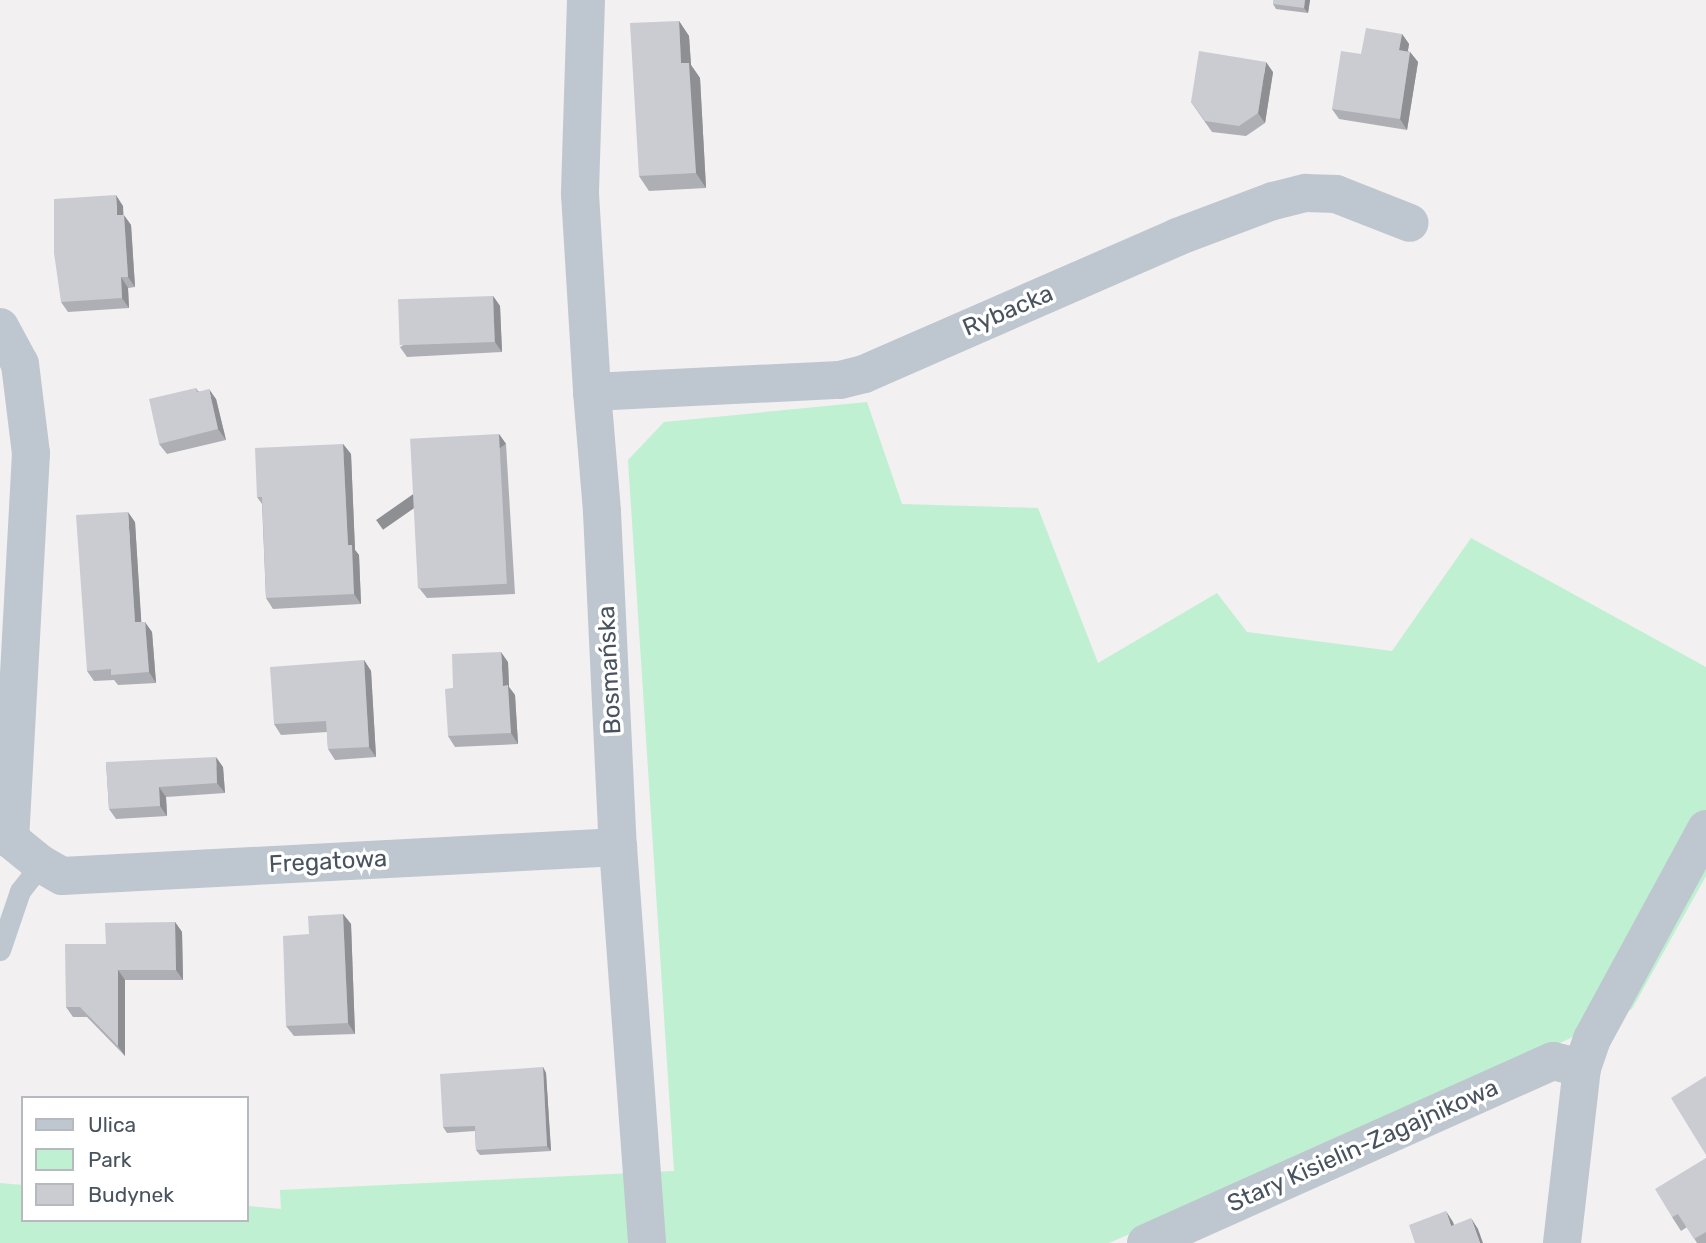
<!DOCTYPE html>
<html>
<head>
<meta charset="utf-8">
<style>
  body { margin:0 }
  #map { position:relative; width:1706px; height:1243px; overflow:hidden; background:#f2f0f0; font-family:Rubik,sans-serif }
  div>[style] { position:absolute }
  .green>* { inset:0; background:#bff0d1 }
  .lane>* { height:21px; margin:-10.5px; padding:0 10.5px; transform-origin:10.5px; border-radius:10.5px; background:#bec7cf }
  .street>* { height:38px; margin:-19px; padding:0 19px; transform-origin:19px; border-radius:19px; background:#bec7cf }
  .wall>* { inset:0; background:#aeafb5 }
  .shaded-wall>* { inset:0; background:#8d8f93; transform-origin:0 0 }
  .building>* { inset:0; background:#caccd2; transform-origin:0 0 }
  span { translate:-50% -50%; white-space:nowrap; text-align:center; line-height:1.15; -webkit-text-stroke:7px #fff; paint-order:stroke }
  .street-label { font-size:24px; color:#48535d }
  .legend { position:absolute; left:21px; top:1096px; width:228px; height:126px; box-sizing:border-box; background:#fff; border:2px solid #b6babe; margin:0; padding:9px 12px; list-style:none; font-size:21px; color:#48535d }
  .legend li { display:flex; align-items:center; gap:14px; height:35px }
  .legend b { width:35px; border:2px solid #b6babe }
</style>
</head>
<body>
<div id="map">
  <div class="green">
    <div style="clip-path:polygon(867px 402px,902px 504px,1038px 508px,1098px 663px,1217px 593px,1247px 632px,1392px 651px,1471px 538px,1706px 667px,1706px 876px,1632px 1009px,1473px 1084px,1109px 1243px,0 1243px,0 1183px,23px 1185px,23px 1220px,247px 1220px,247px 1206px,281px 1209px,280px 1190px,674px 1171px,628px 460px,664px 422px)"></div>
  </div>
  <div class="lane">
    <div style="left:0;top:950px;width:62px;rotate:-71.3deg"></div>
    <div style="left:20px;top:891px;width:34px;rotate:-52deg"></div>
  </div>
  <div class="street">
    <div style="left:586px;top:0;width:194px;rotate:91.8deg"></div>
    <div style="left:580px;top:194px;width:198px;rotate:86.5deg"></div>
    <div style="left:592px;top:392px;width:120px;rotate:85.2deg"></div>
    <div style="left:602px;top:512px;width:335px;rotate:87.3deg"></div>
    <div style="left:618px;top:847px;width:397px;rotate:85.8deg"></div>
    <div style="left:0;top:327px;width:42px;rotate:61.6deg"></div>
    <div style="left:20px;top:364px;width:90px;rotate:83deg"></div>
    <div style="left:31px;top:453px;width:387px;rotate:93.1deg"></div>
    <div style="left:10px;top:839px;width:40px;rotate:39deg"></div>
    <div style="left:41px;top:864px;width:24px;rotate:30deg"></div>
    <div style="left:62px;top:876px;width:557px;rotate:-2.99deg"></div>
    <div style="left:592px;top:392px;width:248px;rotate:-2.8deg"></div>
    <div style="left:840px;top:380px;width:25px;rotate:-14deg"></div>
    <div style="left:864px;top:374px;width:342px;rotate:-23.6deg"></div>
    <div style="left:1177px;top:237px;width:103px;rotate:-20.6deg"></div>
    <div style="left:1273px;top:201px;width:34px;rotate:-14deg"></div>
    <div style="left:1306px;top:193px;width:30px;rotate:2deg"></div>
    <div style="left:1336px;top:194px;width:79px;rotate:21.4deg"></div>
    <div style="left:1146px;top:1243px;width:446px;rotate:-24.1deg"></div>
    <div style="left:1553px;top:1061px;width:30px;rotate:14deg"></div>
    <div style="left:1562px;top:1243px;width:176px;rotate:-83.5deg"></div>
    <div style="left:1582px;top:1068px;width:31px;rotate:-71deg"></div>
    <div style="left:1592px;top:1039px;width:239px;rotate:-61.5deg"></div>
  </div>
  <div class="wall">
    <div style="clip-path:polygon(1273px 0,1310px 0,1308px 13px,1276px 9px,1273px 4px)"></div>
    <div style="clip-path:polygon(679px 21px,689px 36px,691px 65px,700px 78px,706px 188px,649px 191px,639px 176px)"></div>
    <div style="clip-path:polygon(1402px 34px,1409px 44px,1408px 51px,1410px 52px,1418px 62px,1407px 130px,1339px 119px,1332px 109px,1361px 54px)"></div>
    <div style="clip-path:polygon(1273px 72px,1265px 123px,1246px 136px,1212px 132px,1191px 102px)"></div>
    <div style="clip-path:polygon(123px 206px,123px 215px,131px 225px,135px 287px,128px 288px,129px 308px,68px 312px,61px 302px)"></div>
    <div style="clip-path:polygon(493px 296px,500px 306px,502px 352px,407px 357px,400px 347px)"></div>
    <div style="clip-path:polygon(196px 388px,198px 391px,216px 399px,226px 440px,167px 454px,159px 444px)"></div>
    <div style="clip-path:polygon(499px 434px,506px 444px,515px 594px,427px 598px,419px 588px)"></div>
    <div style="clip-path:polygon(343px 444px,351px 454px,355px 550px,359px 555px,361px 604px,273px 609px,266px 598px,262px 504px,257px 497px)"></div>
    <div style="clip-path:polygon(135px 522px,141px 622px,152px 632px,156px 683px,118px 685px,114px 680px,94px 681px,87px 671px)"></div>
    <div style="clip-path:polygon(364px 660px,371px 671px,376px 757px,335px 760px,328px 749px,327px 732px,281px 735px,274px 724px)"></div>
    <div style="clip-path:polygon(508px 662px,509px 687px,515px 695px,518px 744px,455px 747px,448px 736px,453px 688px)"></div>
    <div style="clip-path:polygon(106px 762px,223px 767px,225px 793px,166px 797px,167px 816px,116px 819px,109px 809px)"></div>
    <div style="clip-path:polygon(343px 914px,351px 924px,355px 1034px,294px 1036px,286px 1026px,309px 934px)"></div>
    <div style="clip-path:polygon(175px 922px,182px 932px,183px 980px,125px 980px,125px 1056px,87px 1017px,73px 1017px,66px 1007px,106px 944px)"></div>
    <div style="clip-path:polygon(543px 1067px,546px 1073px,551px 1151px,480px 1155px,476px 1150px,475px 1131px,447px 1133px,443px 1127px)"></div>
    <div style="clip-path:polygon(1706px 1158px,1706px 1243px,1697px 1243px,1687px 1227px,1681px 1231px,1672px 1217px)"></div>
  </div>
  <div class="shaded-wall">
    <div style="clip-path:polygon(1305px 0,1310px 0,1308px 13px,1304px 8px)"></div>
    <div style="clip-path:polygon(679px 21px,689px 36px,691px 65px,700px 78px,706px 188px,696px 173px,681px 63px)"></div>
    <div style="clip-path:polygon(1402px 34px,1409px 44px,1406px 60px,1399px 50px)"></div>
    <div style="clip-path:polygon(1410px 52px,1418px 62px,1407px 130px,1400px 119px)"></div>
    <div style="clip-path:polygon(1266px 62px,1273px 72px,1265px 123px,1258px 113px)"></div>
    <div style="clip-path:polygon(116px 195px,123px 206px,124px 226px,117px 215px)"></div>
    <div style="clip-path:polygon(124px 215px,131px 225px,135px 287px,128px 277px)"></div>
    <div style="clip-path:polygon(121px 277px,128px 288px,129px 308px,122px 298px)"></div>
    <div style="clip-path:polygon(493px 296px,500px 306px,502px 352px,495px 342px)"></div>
    <div style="clip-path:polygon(209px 389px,216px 399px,226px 440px,218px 429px)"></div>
    <div style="left:499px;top:434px;width:12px;height:150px;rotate:55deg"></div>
    <div style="clip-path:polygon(343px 444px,351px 454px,355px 550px,359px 555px,361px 604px,354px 594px,348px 545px)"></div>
    <div style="clip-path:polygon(128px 512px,135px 522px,142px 633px,135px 622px)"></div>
    <div style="clip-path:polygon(145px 622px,152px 632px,156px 683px,149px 672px)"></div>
    <div style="clip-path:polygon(501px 652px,508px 662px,509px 687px,515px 695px,518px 744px,511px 733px,503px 686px)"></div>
    <div style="clip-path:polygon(364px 660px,371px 671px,376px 757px,369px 747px)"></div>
    <div style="clip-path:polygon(216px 757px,223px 767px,225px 793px,217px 783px)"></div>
    <div style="clip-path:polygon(159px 787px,166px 797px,167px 816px,160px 806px)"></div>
    <div style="clip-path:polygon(343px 914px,351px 924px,355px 1034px,348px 1023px)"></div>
    <div style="clip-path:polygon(175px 922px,182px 932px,183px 980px,176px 970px)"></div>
    <div style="clip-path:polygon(118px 970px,125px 980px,125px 1056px,118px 1046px)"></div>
    <div style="clip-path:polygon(543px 1067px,546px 1073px,551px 1151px,547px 1146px)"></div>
    <div style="clip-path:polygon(1446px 1211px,1453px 1222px,1458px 1236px,1451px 1226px)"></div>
    <div style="clip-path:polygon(1471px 1218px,1478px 1229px,1483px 1243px,1480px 1243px)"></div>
  </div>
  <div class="building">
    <div style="clip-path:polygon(1273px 0,1305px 0,1304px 8px,1273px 4px)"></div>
    <div style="clip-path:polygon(679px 21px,681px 63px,689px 63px,696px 173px,639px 176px,630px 23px)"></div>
    <div style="clip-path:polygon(1366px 28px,1402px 34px,1399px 50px,1410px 52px,1400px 119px,1332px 109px,1341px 51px,1361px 54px)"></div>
    <div style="clip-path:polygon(1199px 51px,1266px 62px,1258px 113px,1239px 126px,1205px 121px,1191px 102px)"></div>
    <div style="clip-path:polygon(116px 195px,117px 215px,124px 215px,128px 277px,121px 277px,122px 298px,61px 302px,54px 253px,54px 199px)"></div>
    <div style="left:493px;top:296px;width:46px;height:95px;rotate:88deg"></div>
    <div style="clip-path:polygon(196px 388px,197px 392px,209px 389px,218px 429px,159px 444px,149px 399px)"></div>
    <div style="left:499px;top:434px;width:150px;height:89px;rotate:87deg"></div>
    <div style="clip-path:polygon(343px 444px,348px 545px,352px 545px,354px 594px,266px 598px,262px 497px,257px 497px,255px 448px)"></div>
    <div style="clip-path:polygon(128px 512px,135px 622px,145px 622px,149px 672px,111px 675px,111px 669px,87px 671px,76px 515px)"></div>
    <div style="clip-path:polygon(501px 652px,503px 686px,508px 685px,511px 733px,448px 736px,445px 689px,453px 688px,452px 654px)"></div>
    <div style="clip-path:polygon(364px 660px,369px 747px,328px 749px,326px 721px,274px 724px,270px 667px)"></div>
    <div style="clip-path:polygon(216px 757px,217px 783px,159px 787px,160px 806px,109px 809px,106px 762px)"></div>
    <div style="clip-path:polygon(343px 914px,348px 1023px,286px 1026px,283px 936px,309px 934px,308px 916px)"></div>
    <div style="clip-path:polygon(175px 922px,176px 970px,118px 970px,118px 1046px,80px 1007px,66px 1007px,65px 944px,106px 944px,105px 923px)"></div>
    <div style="clip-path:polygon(543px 1067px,547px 1146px,476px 1150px,475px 1126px,443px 1127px,440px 1074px)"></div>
    <div style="clip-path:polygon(1706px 1076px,1706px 1155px,1671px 1098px)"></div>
    <div style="clip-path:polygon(1706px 1158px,1706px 1232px,1694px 1239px,1678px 1214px,1672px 1217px,1655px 1189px)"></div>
    <div style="clip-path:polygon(1446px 1211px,1451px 1226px,1471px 1218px,1480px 1243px,1415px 1243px,1409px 1225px)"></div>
  </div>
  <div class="street-label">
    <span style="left:1008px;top:311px;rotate:-23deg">Rybacka</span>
    <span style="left:610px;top:670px;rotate:-93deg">Bosmańska</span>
    <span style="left:328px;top:862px;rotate:-3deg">Fregatowa</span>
    <span style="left:1363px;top:1146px;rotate:-24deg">Stary Kisielin-Zagajnikowa</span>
  </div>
  <ul class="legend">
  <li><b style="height:9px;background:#bec7cf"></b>Ulica</li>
  <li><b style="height:19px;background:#bff0d1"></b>Park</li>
  <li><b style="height:19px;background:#caccd2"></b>Budynek</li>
  </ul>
</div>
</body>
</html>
